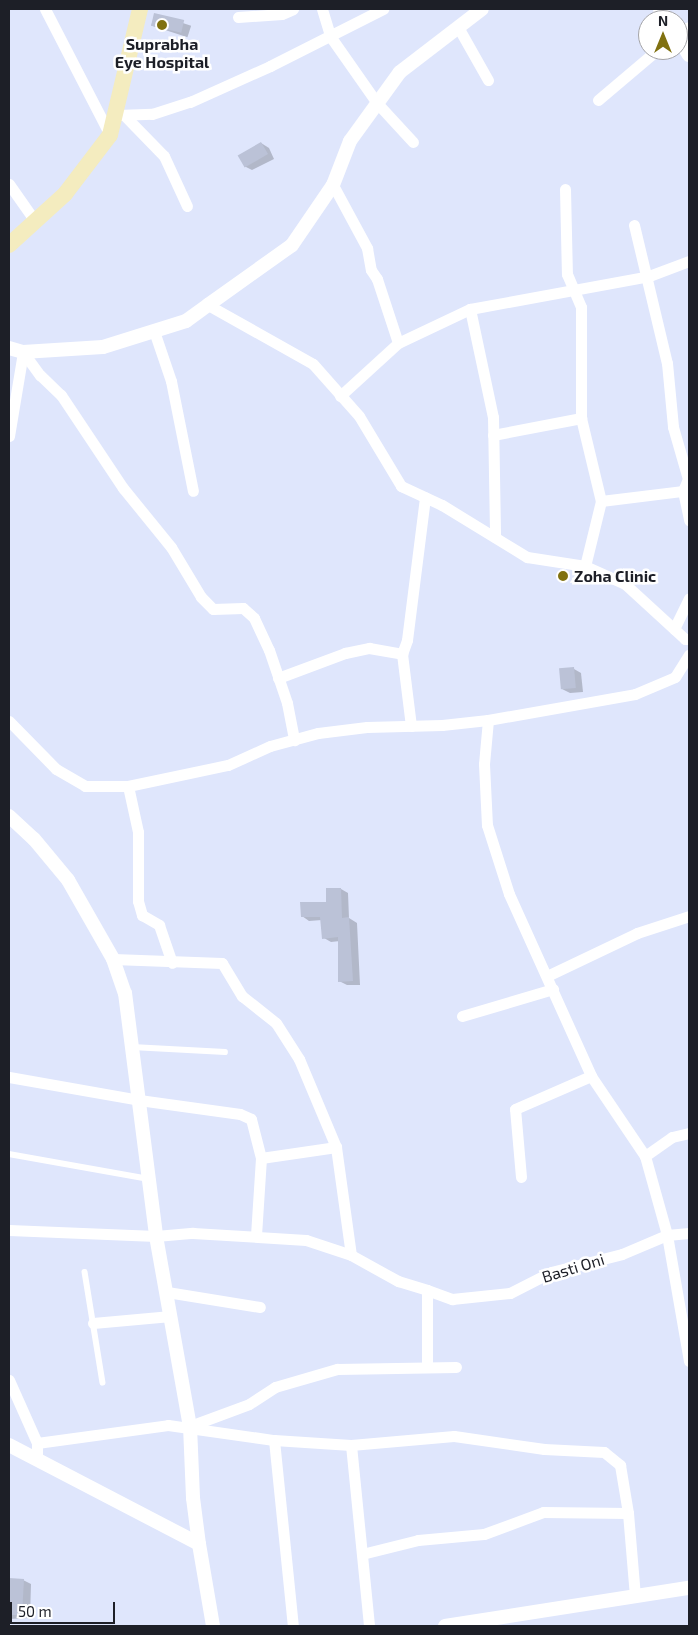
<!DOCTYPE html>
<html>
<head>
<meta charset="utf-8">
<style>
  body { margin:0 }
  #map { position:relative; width:698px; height:1635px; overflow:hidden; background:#dfe6fc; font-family:"Exo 2",sans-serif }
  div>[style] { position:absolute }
  .shadow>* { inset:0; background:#0003; transform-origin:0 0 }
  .building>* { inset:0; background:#bbc2d7; transform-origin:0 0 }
  .service>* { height:5.5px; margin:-2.75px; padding:0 2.75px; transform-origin:2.75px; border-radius:2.75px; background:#fff }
  .minor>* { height:11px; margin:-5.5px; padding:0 5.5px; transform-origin:5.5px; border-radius:5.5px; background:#fff }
  .tertiary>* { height:14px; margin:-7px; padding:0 7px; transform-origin:7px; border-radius:7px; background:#fff }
  .secondary>* { height:16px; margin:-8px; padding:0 8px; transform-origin:8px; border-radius:8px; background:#f4ecbf }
  .dots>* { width:14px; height:14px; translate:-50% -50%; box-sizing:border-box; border:2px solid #fff; border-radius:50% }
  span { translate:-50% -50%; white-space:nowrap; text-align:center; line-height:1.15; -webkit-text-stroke:5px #fff; paint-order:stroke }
  .poi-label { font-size:16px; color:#1d1f27; font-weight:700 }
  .left { translate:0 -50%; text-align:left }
  .street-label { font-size:16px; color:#1d1f27 }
  .frame { position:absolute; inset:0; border:10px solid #1d1f27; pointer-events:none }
  .north { position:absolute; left:638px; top:10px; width:50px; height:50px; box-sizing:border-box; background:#fff; border:1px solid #a5a5a9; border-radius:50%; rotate:0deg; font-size:14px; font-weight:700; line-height:20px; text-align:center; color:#1d1f27 }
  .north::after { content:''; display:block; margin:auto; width:18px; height:22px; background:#807110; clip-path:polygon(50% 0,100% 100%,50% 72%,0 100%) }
  .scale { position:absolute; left:10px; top:1602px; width:105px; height:22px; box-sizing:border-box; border:2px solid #1d1f27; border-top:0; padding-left:6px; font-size:15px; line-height:18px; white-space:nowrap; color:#1d1f27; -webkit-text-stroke:4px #fff; paint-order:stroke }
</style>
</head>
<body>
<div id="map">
  <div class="shadow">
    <div style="left:155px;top:14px;width:38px;height:12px;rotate:18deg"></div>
    <div style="clip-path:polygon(261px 143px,269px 148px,274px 159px,252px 170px,244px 166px)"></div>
    <div style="clip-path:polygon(574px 669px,581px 673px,583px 692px,570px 693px,562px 689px)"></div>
    <div style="clip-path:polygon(341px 889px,348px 893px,349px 918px,357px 923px,360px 985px,347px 985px,339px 981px,340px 941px,331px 942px,324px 938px,322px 920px,309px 921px,302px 916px,327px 903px)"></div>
    <div style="clip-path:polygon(9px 1580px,23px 1580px,31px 1584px,30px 1618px,9px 1619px)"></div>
  </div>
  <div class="building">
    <div style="left:154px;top:13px;width:31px;height:13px;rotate:13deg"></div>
    <div style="left:261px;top:142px;width:14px;height:27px;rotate:60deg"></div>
    <div style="left:574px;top:667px;width:21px;height:15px;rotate:85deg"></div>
    <div style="clip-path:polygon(326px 888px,341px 888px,342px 918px,349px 917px,353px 981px,338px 982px,338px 937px,322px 939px,320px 917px,301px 917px,300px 902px,326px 902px)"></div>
    <div style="clip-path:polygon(9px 1578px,24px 1579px,22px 1615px,9px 1615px)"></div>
  </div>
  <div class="service">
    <div style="left:132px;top:1047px;width:93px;rotate:3.1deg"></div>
    <div style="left:9px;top:1154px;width:142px;rotate:10.1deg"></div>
    <div style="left:85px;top:1272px;width:112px;rotate:80.8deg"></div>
  </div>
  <div class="minor">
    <div style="left:45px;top:9px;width:142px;rotate:62.7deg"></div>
    <div style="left:322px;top:9px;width:28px;rotate:73deg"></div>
    <div style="left:330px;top:36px;width:82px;rotate:55deg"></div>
    <div style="left:377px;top:103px;width:53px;rotate:47.3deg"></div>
    <div style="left:238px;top:17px;width:44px;rotate:-3.9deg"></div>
    <div style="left:282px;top:14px;width:12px;rotate:-24deg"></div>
    <div style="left:458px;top:27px;width:61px;rotate:60.5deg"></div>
    <div style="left:678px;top:33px;width:13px;rotate:-29deg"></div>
    <div style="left:598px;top:100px;width:77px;rotate:-40.3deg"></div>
    <div style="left:117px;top:115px;width:35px;rotate:-2deg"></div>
    <div style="left:152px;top:114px;width:40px;rotate:-18deg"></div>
    <div style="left:190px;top:102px;width:88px;rotate:-24.2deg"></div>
    <div style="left:270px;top:66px;width:127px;rotate:-26.8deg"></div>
    <div style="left:124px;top:115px;width:57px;rotate:45.7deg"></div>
    <div style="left:164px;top:156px;width:55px;rotate:65.3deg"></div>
    <div style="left:9px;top:184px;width:45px;rotate:54.9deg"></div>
    <div style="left:333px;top:185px;width:72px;rotate:61.6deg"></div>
    <div style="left:367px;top:248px;width:22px;rotate:80deg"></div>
    <div style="left:371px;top:270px;width:11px;rotate:56deg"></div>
    <div style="left:377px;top:279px;width:67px;rotate:71.8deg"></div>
    <div style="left:565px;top:189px;width:85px;rotate:88.7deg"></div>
    <div style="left:567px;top:274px;width:36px;rotate:67deg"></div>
    <div style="left:581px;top:307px;width:111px;rotate:90deg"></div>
    <div style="left:581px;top:418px;width:85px;rotate:76.5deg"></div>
    <div style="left:601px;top:501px;width:67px;rotate:103.8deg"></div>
    <div style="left:634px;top:225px;width:142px;rotate:76.6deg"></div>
    <div style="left:667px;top:363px;width:64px;rotate:84.6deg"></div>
    <div style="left:673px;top:427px;width:54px;rotate:73.9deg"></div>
    <div style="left:688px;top:479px;width:13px;rotate:113deg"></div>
    <div style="left:683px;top:491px;width:30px;rotate:78deg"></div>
    <div style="left:208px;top:305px;width:120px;rotate:29.3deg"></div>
    <div style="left:313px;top:364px;width:69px;rotate:48.5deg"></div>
    <div style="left:359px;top:416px;width:82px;rotate:59deg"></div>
    <div style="left:401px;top:486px;width:45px;rotate:24.9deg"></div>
    <div style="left:442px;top:505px;width:100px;rotate:31.5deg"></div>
    <div style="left:527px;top:557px;width:59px;rotate:8.8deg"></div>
    <div style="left:585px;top:566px;width:44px;rotate:24.2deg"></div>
    <div style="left:625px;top:584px;width:81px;rotate:42.5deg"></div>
    <div style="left:685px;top:639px;width:4px"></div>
    <div style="left:470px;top:309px;width:110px;rotate:78deg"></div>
    <div style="left:493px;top:417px;width:120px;rotate:89deg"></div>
    <div style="left:154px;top:331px;width:53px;rotate:71.2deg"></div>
    <div style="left:171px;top:381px;width:112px;rotate:78.7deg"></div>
    <div style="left:23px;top:352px;width:29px;rotate:54deg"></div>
    <div style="left:40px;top:375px;width:29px;rotate:44deg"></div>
    <div style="left:61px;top:395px;width:112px;rotate:56.3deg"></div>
    <div style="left:123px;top:488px;width:76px;rotate:50.9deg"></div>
    <div style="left:171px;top:547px;width:58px;rotate:59deg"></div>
    <div style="left:201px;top:597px;width:17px;rotate:45deg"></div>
    <div style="left:213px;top:609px;width:30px;rotate:-2deg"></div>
    <div style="left:243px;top:608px;width:15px;rotate:42deg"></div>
    <div style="left:254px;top:618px;width:35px;rotate:65deg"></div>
    <div style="left:269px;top:650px;width:56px;rotate:71.2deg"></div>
    <div style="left:287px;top:703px;width:38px;rotate:79deg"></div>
    <div style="left:340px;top:396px;width:79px;rotate:-42.4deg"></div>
    <div style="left:398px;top:343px;width:80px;rotate:-25.3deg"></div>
    <div style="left:470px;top:309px;width:182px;rotate:-10.4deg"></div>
    <div style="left:649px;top:276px;width:43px;rotate:-20.6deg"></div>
    <div style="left:493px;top:435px;width:90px;rotate:-10.9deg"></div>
    <div style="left:9px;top:436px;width:85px;rotate:-80.5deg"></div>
    <div style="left:601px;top:501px;width:83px;rotate:-7deg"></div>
    <div style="left:674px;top:629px;width:34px;rotate:-64deg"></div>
    <div style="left:278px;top:678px;width:72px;rotate:-20.5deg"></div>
    <div style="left:345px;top:653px;width:25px;rotate:-12deg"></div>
    <div style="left:369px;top:648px;width:34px;rotate:10deg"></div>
    <div style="left:488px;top:720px;width:44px;rotate:95.2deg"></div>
    <div style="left:484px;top:764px;width:61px;rotate:87.2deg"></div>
    <div style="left:487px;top:825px;width:72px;rotate:72.3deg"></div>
    <div style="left:509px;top:894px;width:200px;rotate:65.7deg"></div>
    <div style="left:591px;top:1076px;width:97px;rotate:56deg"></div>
    <div style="left:645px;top:1156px;width:82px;rotate:74.4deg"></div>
    <div style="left:667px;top:1235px;width:128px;rotate:80.1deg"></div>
    <div style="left:9px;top:721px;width:67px;rotate:45.6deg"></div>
    <div style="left:56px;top:769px;width:34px;rotate:30deg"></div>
    <div style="left:85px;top:786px;width:43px"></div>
    <div style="left:128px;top:786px;width:102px;rotate:-11.9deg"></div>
    <div style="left:228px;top:765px;width:46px;rotate:-24.3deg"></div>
    <div style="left:270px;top:746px;width:50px;rotate:-15.2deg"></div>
    <div style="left:318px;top:733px;width:49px;rotate:-7deg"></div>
    <div style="left:367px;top:727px;width:75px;rotate:-1.5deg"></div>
    <div style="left:442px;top:725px;width:46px;rotate:-6.2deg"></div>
    <div style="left:488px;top:720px;width:149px;rotate:-10deg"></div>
    <div style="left:635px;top:694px;width:43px;rotate:-23deg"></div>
    <div style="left:675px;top:677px;width:26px;rotate:-58deg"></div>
    <div style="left:411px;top:726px;width:73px;rotate:-97.1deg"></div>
    <div style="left:402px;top:654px;width:15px;rotate:-70deg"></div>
    <div style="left:407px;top:640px;width:144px;rotate:-82.8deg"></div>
    <div style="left:128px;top:786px;width:47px;rotate:77.7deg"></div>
    <div style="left:138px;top:832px;width:69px;rotate:90deg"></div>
    <div style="left:138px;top:901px;width:15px;rotate:74deg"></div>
    <div style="left:142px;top:915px;width:20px;rotate:30deg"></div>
    <div style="left:159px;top:925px;width:40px;rotate:71.1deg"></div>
    <div style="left:113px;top:959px;width:109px;rotate:2.1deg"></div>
    <div style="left:222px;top:963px;width:39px;rotate:59deg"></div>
    <div style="left:242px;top:996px;width:43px;rotate:38.5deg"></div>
    <div style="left:276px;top:1023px;width:43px;rotate:57.4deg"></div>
    <div style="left:299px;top:1059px;width:95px;rotate:67.2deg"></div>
    <div style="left:336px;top:1147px;width:109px;rotate:82.1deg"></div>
    <div style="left:547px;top:976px;width:100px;rotate:-25.5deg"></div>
    <div style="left:637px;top:933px;width:55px;rotate:-18.1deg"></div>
    <div style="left:462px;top:1016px;width:95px;rotate:-16.5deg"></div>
    <div style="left:9px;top:1077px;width:132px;rotate:10deg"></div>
    <div style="left:139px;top:1100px;width:102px;rotate:7.9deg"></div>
    <div style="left:240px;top:1114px;width:12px;rotate:24deg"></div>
    <div style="left:251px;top:1119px;width:40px;rotate:75.6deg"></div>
    <div style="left:261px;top:1158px;width:78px;rotate:93.7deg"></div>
    <div style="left:645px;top:1156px;width:33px;rotate:-35deg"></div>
    <div style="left:672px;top:1137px;width:17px;rotate:-13deg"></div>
    <div style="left:261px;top:1158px;width:76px;rotate:-8.3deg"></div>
    <div style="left:521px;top:1177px;width:68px;rotate:-95deg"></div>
    <div style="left:515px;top:1109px;width:83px;rotate:-23.5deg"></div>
    <div style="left:9px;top:1230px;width:147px;rotate:2.3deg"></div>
    <div style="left:156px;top:1236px;width:37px;rotate:-5deg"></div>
    <div style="left:193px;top:1233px;width:113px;rotate:3.5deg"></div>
    <div style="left:306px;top:1240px;width:47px;rotate:18.4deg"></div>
    <div style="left:351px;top:1255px;width:54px;rotate:29deg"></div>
    <div style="left:398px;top:1281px;width:30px;rotate:17deg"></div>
    <div style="left:427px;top:1290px;width:75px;rotate:90deg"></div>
    <div style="left:427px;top:1290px;width:27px;rotate:20deg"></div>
    <div style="left:452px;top:1299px;width:58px;rotate:-5.9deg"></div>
    <div style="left:510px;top:1293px;width:46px;rotate:-27.1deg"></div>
    <div style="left:551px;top:1272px;width:73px;rotate:-14.2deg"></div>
    <div style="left:622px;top:1254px;width:49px;rotate:-22.9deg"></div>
    <div style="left:667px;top:1235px;width:22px;rotate:-5deg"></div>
    <div style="left:167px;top:1292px;width:94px;rotate:9.2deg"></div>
    <div style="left:93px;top:1323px;width:78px;rotate:-5.1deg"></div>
    <div style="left:9px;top:1380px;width:69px;rotate:66deg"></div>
    <div style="left:37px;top:1443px;width:17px;rotate:90deg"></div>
    <div style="left:190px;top:1426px;width:63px;rotate:-20.4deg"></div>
    <div style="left:249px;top:1404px;width:31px;rotate:-33deg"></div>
    <div style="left:275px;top:1387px;width:65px;rotate:-16.2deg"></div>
    <div style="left:337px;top:1369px;width:119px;rotate:-1deg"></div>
    <div style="left:274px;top:1440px;width:77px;rotate:3.7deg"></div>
    <div style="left:351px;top:1445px;width:103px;rotate:-5deg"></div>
    <div style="left:454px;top:1436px;width:91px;rotate:8.2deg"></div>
    <div style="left:544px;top:1449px;width:60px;rotate:2.9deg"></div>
    <div style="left:604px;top:1452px;width:21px;rotate:39deg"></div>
    <div style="left:620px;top:1465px;width:49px;rotate:80.5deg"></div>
    <div style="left:628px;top:1513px;width:84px;rotate:85.2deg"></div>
    <div style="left:37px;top:1443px;width:132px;rotate:-7.8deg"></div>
    <div style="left:168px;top:1425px;width:107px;rotate:8.1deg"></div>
    <div style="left:274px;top:1440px;width:187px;rotate:84.2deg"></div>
    <div style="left:351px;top:1445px;width:182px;rotate:84.3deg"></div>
    <div style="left:362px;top:1554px;width:58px;rotate:-14deg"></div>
    <div style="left:418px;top:1540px;width:66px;rotate:-5.2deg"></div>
    <div style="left:484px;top:1534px;width:63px;rotate:-20.4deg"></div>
    <div style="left:543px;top:1512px;width:85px;rotate:0.7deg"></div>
  </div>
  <div class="tertiary">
    <div style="left:660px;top:9px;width:13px;rotate:58deg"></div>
    <div style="left:678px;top:37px;width:21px;rotate:59deg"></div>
    <div style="left:9px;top:348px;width:15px;rotate:16deg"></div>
    <div style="left:23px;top:352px;width:80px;rotate:-3.6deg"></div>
    <div style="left:103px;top:347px;width:87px;rotate:-17.4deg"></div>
    <div style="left:186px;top:321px;width:27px;rotate:-36deg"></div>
    <div style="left:208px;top:305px;width:103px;rotate:-35.5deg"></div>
    <div style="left:292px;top:245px;width:73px;rotate:-55.7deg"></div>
    <div style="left:333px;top:185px;width:47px;rotate:-68.9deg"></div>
    <div style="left:350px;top:141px;width:85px;rotate:-54.1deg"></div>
    <div style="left:400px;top:72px;width:103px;rotate:-37.5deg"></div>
    <div style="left:9px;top:816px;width:34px;rotate:43deg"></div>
    <div style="left:34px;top:839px;width:53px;rotate:50.3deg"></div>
    <div style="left:68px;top:880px;width:91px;rotate:60.3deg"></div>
    <div style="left:113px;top:959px;width:36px;rotate:71deg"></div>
    <div style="left:125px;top:993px;width:245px;rotate:82.7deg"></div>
    <div style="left:156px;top:1236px;width:193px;rotate:79.9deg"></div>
    <div style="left:190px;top:1426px;width:72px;rotate:87.6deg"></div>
    <div style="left:193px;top:1498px;width:46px;rotate:82.6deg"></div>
    <div style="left:9px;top:1445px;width:214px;rotate:27.5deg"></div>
    <div style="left:199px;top:1544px;width:83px;rotate:80.3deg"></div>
    <div style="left:445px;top:1626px;width:247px;rotate:-8.9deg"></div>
  </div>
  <div class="secondary">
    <div style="left:9px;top:245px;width:76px;rotate:-42.3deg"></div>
    <div style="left:65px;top:194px;width:74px;rotate:-52.7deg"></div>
    <div style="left:110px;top:135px;width:130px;rotate:-76.6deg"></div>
  </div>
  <div class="dots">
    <div style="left:162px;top:25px;background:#807110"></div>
    <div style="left:563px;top:576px;background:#807110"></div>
  </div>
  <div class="poi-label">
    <span style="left:162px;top:53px">Suprabha<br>Eye Hospital</span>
    <span class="left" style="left:574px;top:576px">Zoha Clinic</span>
  </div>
  <div class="street-label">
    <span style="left:573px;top:1268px;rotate:-17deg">Basti Oni</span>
  </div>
  <div class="frame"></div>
  <div class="north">N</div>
  <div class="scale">50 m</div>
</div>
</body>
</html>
